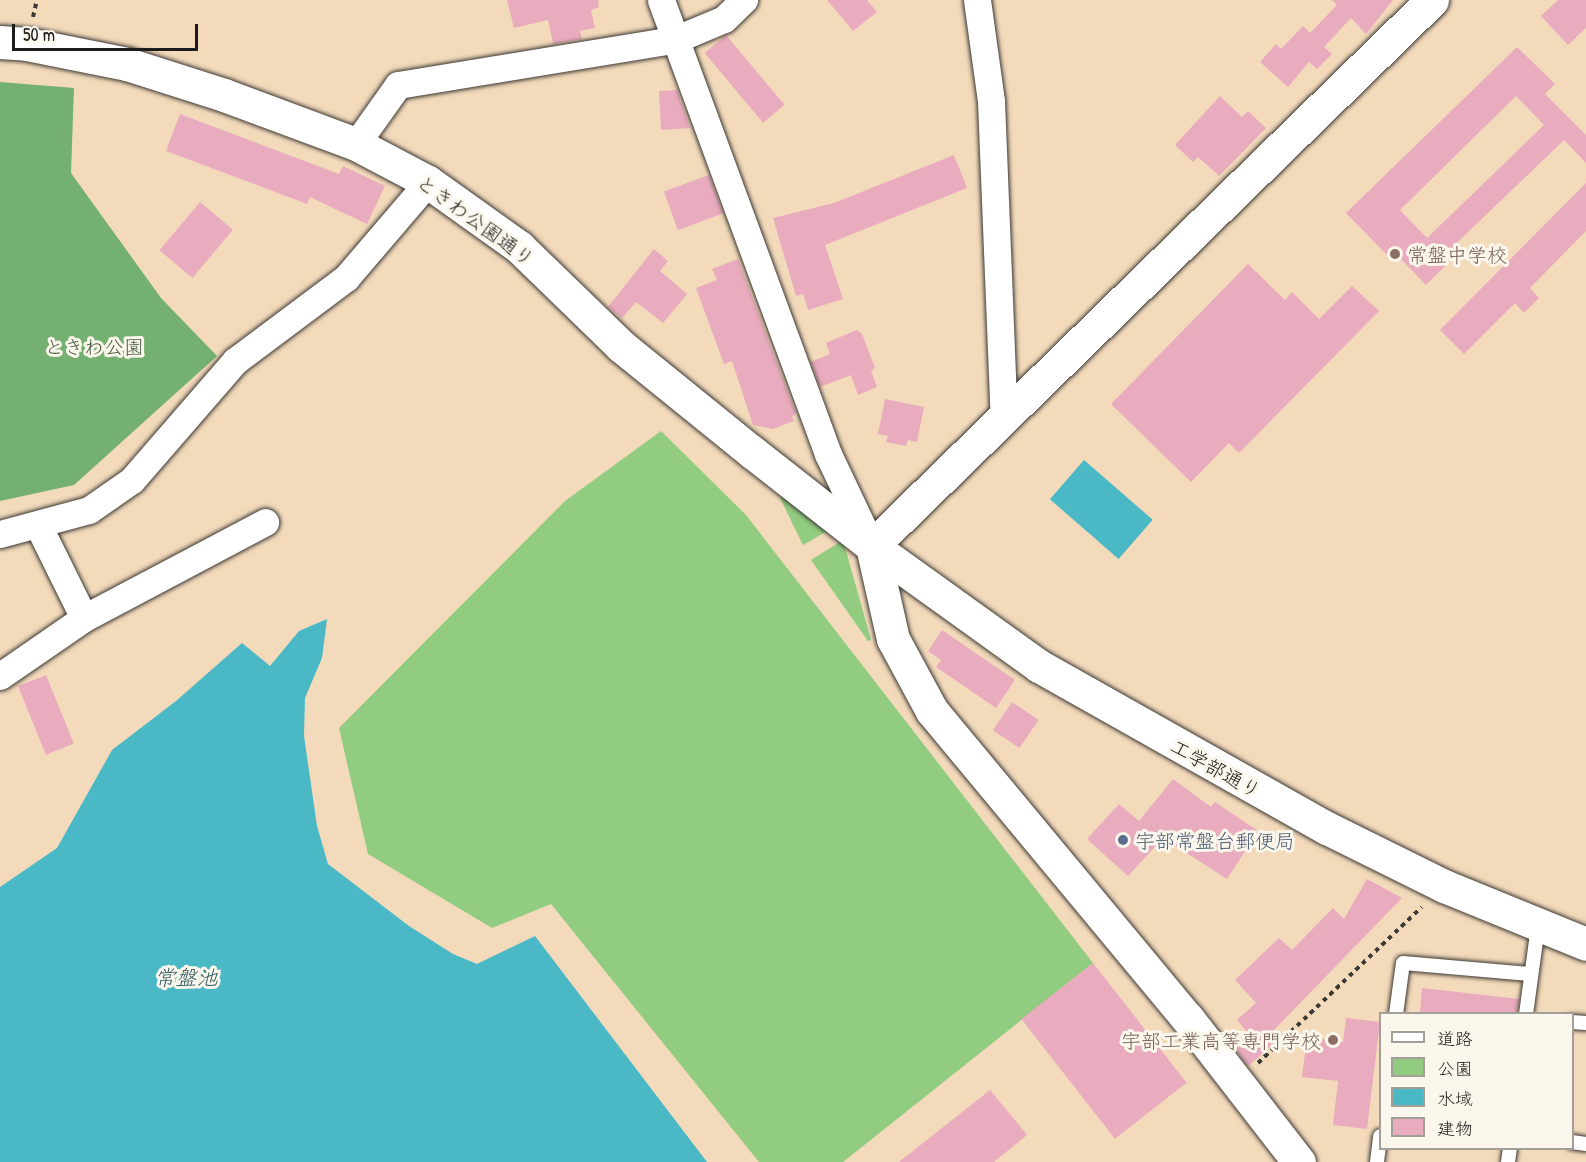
<!DOCTYPE html>
<html>
<head>
<meta charset="utf-8">
<style>
  body { margin:0 }
  #map { position:relative; width:1586px; height:1162px; overflow:hidden; background:#f3dabb; font-family:"Patrick Hand","Klee One",sans-serif }
  div>[style] { position:absolute }
  .green>* { inset:0; background:#91cc81 }
  .forest>* { inset:0; background:#74b06f }
  .water>* { inset:0; background:#4bb8c6; transform-origin:0 0 }
  .building>* { inset:0; background:#e8acbe; transform-origin:0 0 }
  .path>* { height:4px; margin-top:-2px; transform-origin:0; background:repeating-linear-gradient(90deg,#3c3834 0 4.5px,transparent 0 9px) }
  .roads { filter:drop-shadow(0 0 2px #3c3834) drop-shadow(0 0 2px #3c3834) }
  .service>* { height:14px; margin:-7px; padding:0 7px; transform-origin:7px; border-radius:7px; background:#fff }
  .minor>* { height:27px; margin:-13.5px; padding:0 13.5px; transform-origin:13.5px; border-radius:13.5px; background:#fff }
  .tertiary>* { height:33px; margin:-16.5px; padding:0 16.5px; transform-origin:16.5px; border-radius:16.5px; background:#fff }
  .dots>* { width:16px; height:16px; translate:-50% -50%; box-sizing:border-box; border:3px solid #fbf7ec; border-radius:50% }
  span { translate:-50% -50%; white-space:nowrap; text-align:center; line-height:1.15; -webkit-text-stroke:6px #fbf7ec; paint-order:stroke }
  .street-label { font-size:20px; color:#1c1c1c }
  .education-label { font-size:20px; color:#785e54 }
  .left { translate:0 -50%; text-align:left }
  .right { translate:-100% -50%; text-align:right }
  .park-label { font-size:20px; color:#455a3f }
  .service-label { font-size:20px; color:#4e5e75 }
  .water-label { font-size:21px; color:#2f5a60; font-style:italic }
  .legend { position:absolute; left:1379px; top:1012px; width:195px; height:138px; box-sizing:border-box; background:#fbf7ec; border:2px solid #a29f99; margin:0; padding:8px 10px; list-style:none; font-size:18px; color:#1c1c1c }
  .legend li { display:flex; align-items:center; gap:12px; height:30px }
  .legend b { width:30px; border:2px solid #a29f99 }
  .scale { position:absolute; left:12px; top:24px; width:186px; height:27px; box-sizing:border-box; border:3px solid #1c1c1c; border-top:0; padding-left:8px; font-size:18px; line-height:21px; white-space:nowrap; color:#1c1c1c; -webkit-text-stroke:4px #fbf7ec; paint-order:stroke }
</style>
</head>
<body>
<div id="map">
  <div class="green">
    <div style="clip-path:polygon(661px 431px,746px 515px,1093px 963px,843px 1162px,759px 1162px,551px 904px,492px 928px,368px 854px,339px 728px,565px 501px)"></div>
    <div style="clip-path:polygon(785px 494px,829px 530px,803px 545px,780px 498px)"></div>
    <div style="clip-path:polygon(843px 540px,871px 640px,868px 641px,811px 560px)"></div>
  </div>
  <div class="forest">
    <div style="clip-path:polygon(0 82px,74px 88px,71px 173px,161px 298px,217px 356px,74px 485px,0 501px)"></div>
  </div>
  <div class="water">
    <div style="left:1084px;top:460px;width:91px;height:52px;rotate:41deg"></div>
    <div style="clip-path:polygon(327px 619px,322px 658px,305px 698px,304px 736px,317px 826px,328px 864px,409px 926px,453px 954px,477px 964px,535px 936px,707px 1162px,0 1162px,0 887px,57px 848px,112px 750px,176px 701px,242px 643px,270px 666px,299px 631px)"></div>
  </div>
  <div class="building">
    <div style="clip-path:polygon(507px 0,598px 0,599px 7px,591px 10px,595px 28px,580px 31px,582px 39px,553px 44px,548px 20px,514px 28px)"></div>
    <div style="clip-path:polygon(827px 0,867px 0,877px 12px,853px 31px)"></div>
    <div style="clip-path:polygon(1332px 0,1393px 0,1366px 34px,1351px 18px,1324px 47px,1332px 54px,1317px 69px,1309px 62px,1288px 87px,1260px 62px,1276px 44px,1281px 49px,1303px 26px,1310px 33px,1337px 5px)"></div>
    <div style="clip-path:polygon(1558px 0,1586px 0,1586px 28px,1568px 45px,1541px 16px)"></div>
    <div style="left:726px;top:35px;width:91px;height:28px;rotate:50deg"></div>
    <div style="clip-path:polygon(evenodd,1517px 47px,1555px 84px,1545px 94px,1586px 135px,1586px 163px,1564px 140px,1440px 259px,1446px 265px,1426px 285px,1398px 256px,1393px 261px,1346px 213px,1517px 47px,1516px 96px,1544px 125px,1427px 238px,1400px 210px,1516px 96px)"></div>
    <div style="clip-path:polygon(677px 90px,690px 128px,661px 130px,659px 91px)"></div>
    <div style="clip-path:polygon(1220px 96px,1242px 117px,1248px 111px,1266px 128px,1219px 176px,1198px 157px,1193px 162px,1175px 145px)"></div>
    <div style="clip-path:polygon(180px 114px,339px 174px,343px 166px,385px 186px,367px 224px,310px 197px,307px 204px,166px 151px)"></div>
    <div style="clip-path:polygon(954px 155px,967px 188px,825px 245px,843px 299px,808px 310px,803px 294px,796px 296px,773px 218px,834px 203px)"></div>
    <div style="left:709px;top:175px;width:41px;height:48px;rotate:70deg"></div>
    <div style="clip-path:polygon(1586px 183px,1586px 231px,1530px 288px,1539px 298px,1524px 313px,1515px 303px,1464px 354px,1440px 330px)"></div>
    <div style="left:200px;top:202px;width:43px;height:63px;rotate:40deg"></div>
    <div style="clip-path:polygon(654px 249px,668px 261px,660px 271px,687px 294px,663px 323px,636px 302px,622px 318px,608px 307px)"></div>
    <div style="clip-path:polygon(738px 259px,796px 414px,792px 416px,794px 421px,773px 429px,753px 425px,732px 361px,724px 364px,696px 288px,717px 280px,712px 269px)"></div>
    <div style="clip-path:polygon(1248px 264px,1285px 300px,1292px 292px,1319px 319px,1352px 286px,1379px 311px,1239px 453px,1229px 443px,1191px 482px,1111px 404px)"></div>
    <div style="clip-path:polygon(857px 330px,862px 334px,875px 368px,871px 371px,877px 387px,858px 395px,851px 375px,820px 387px,811px 362px,830px 354px,826px 343px)"></div>
    <div style="clip-path:polygon(885px 399px,924px 407px,917px 442px,908px 440px,906px 446px,886px 442px,888px 436px,878px 434px)"></div>
    <div style="clip-path:polygon(942px 630px,1015px 680px,996px 708px,936px 667px,941px 660px,928px 651px)"></div>
    <div style="left:46px;top:675px;width:74px;height:30px;rotate:68deg"></div>
    <div style="left:1012px;top:702px;width:32px;height:34px;rotate:34deg"></div>
    <div style="clip-path:polygon(1173px 779px,1211px 807px,1215px 802px,1258px 831px,1227px 879px,1163px 838px,1128px 876px,1087px 839px,1119px 804px,1139px 821px)"></div>
    <div style="clip-path:polygon(1367px 879px,1402px 898px,1272px 1032px,1285px 1034px,1248px 1066px,1233px 1046px,1248px 1033px,1237px 1020px,1256px 1003px,1235px 980px,1279px 938px,1292px 950px,1333px 908px,1344px 919px)"></div>
    <div style="left:1093px;top:963px;width:152px;height:91px;rotate:52deg"></div>
    <div style="clip-path:polygon(1422px 988px,1519px 999px,1517px 1014px,1420px 1014px)"></div>
    <div style="clip-path:polygon(1346px 1018px,1380px 1022px,1367px 1129px,1333px 1125px,1338px 1081px,1302px 1077px,1307px 1037px,1343px 1042px)"></div>
    <div style="clip-path:polygon(990px 1090px,1027px 1135px,994px 1162px,899px 1162px)"></div>
  </div>
  <div class="path">
    <div style="left:33px;top:17px;width:17px;rotate:-77deg"></div>
    <div style="left:1258px;top:1063px;width:226px;rotate:-43.6deg"></div>
  </div>
  <div class="roads">
    <div class="service">
      <div style="left:1396px;top:1014px;width:51px;rotate:-82.2deg"></div>
      <div style="left:1403px;top:963px;width:127px;rotate:5deg"></div>
      <div style="left:1526px;top:1014px;width:89px;rotate:-82.2deg"></div>
      <div style="left:1572px;top:1022px;width:14px;rotate:4deg"></div>
      <div style="left:1572px;top:1142px;width:14px;rotate:8deg"></div>
      <div style="left:1377px;top:1162px;width:26px;rotate:-83deg"></div>
      <div style="left:1508px;top:1162px;width:14px;rotate:-82deg"></div>
    </div>
    <div class="minor">
      <div style="left:661px;top:0;width:484px;rotate:69.8deg"></div>
      <div style="left:828px;top:454px;width:98px;rotate:64.7deg"></div>
      <div style="left:977px;top:0;width:102px;rotate:82.1deg"></div>
      <div style="left:991px;top:101px;width:318px;rotate:87.7deg"></div>
      <div style="left:356px;top:144px;width:72px;rotate:-54.6deg"></div>
      <div style="left:398px;top:85px;width:280px;rotate:-9.3deg"></div>
      <div style="left:674px;top:40px;width:54px;rotate:-22.8deg"></div>
      <div style="left:724px;top:19px;width:28px;rotate:-44deg"></div>
      <div style="left:38px;top:525px;width:104px;rotate:63.7deg"></div>
      <div style="left:0;top:534px;width:92px;rotate:-15.1deg"></div>
      <div style="left:89px;top:510px;width:52px;rotate:-34.9deg"></div>
      <div style="left:132px;top:480px;width:157px;rotate:-49.1deg"></div>
      <div style="left:235px;top:361px;width:139px;rotate:-36.8deg"></div>
      <div style="left:346px;top:278px;width:126px;rotate:-49.5deg"></div>
      <div style="left:0;top:676px;width:102px;rotate:-34.6deg"></div>
      <div style="left:84px;top:618px;width:205px;rotate:-27.9deg"></div>
    </div>
    <div class="tertiary">
      <div style="left:0;top:42px;width:27px;rotate:4deg"></div>
      <div style="left:27px;top:44px;width:102px;rotate:11.3deg"></div>
      <div style="left:127px;top:64px;width:102px;rotate:17.7deg"></div>
      <div style="left:224px;top:95px;width:141px;rotate:20.4deg"></div>
      <div style="left:356px;top:144px;width:81px;rotate:27.8deg"></div>
      <div style="left:428px;top:182px;width:112px;rotate:35.5deg"></div>
      <div style="left:519px;top:247px;width:142px;rotate:44.1deg"></div>
      <div style="left:621px;top:346px;width:169px;rotate:39deg"></div>
      <div style="left:752px;top:452px;width:152px;rotate:38.1deg"></div>
      <div style="left:872px;top:546px;width:206px;rotate:35.7deg"></div>
      <div style="left:1039px;top:666px;width:330px;rotate:29.4deg"></div>
      <div style="left:1327px;top:828px;width:131px;rotate:26.4deg"></div>
      <div style="left:1444px;top:886px;width:153px;rotate:22.2deg"></div>
      <div style="left:872px;top:546px;width:782px;rotate:-44.27deg"></div>
      <div style="left:872px;top:546px;width:95px;rotate:77.3deg"></div>
      <div style="left:893px;top:639px;width:82px;rotate:61.6deg"></div>
      <div style="left:932px;top:711px;width:400px;rotate:50.3deg"></div>
      <div style="left:1188px;top:1019px;width:181px;rotate:52.2deg"></div>
    </div>
  </div>
  <div class="dots">
    <div style="left:1395px;top:254px;background:#8d6e63"></div>
    <div style="left:1123px;top:840px;background:#5c6f8a"></div>
    <div style="left:1333px;top:1040px;background:#8d6e63"></div>
  </div>
  <div class="street-label">
    <span style="left:476px;top:220px;rotate:36deg">ときわ公園通り</span>
    <span style="left:1216px;top:768px;rotate:29deg">工学部通り</span>
  </div>
  <div class="education-label">
    <span class="left" style="left:1407px;top:254px">常盤中学校</span>
    <span class="right" style="left:1321px;top:1040px">宇部工業高等専門学校</span>
  </div>
  <div class="park-label">
    <span style="left:94px;top:346px">ときわ公園</span>
  </div>
  <div class="service-label">
    <span class="left" style="left:1135px;top:840px">宇部常盤台郵便局</span>
  </div>
  <div class="water-label">
    <span style="left:186px;top:978px">常盤池</span>
  </div>
  <ul class="legend">
  <li><b style="height:8px;background:#fff"></b>道路</li>
  <li><b style="height:16px;background:#91cc81"></b>公園</li>
  <li><b style="height:16px;background:#4bb8c6"></b>水域</li>
  <li><b style="height:16px;background:#e8acbe"></b>建物</li>
  </ul>
  <div class="scale">50 m</div>
</div>
</body>
</html>
